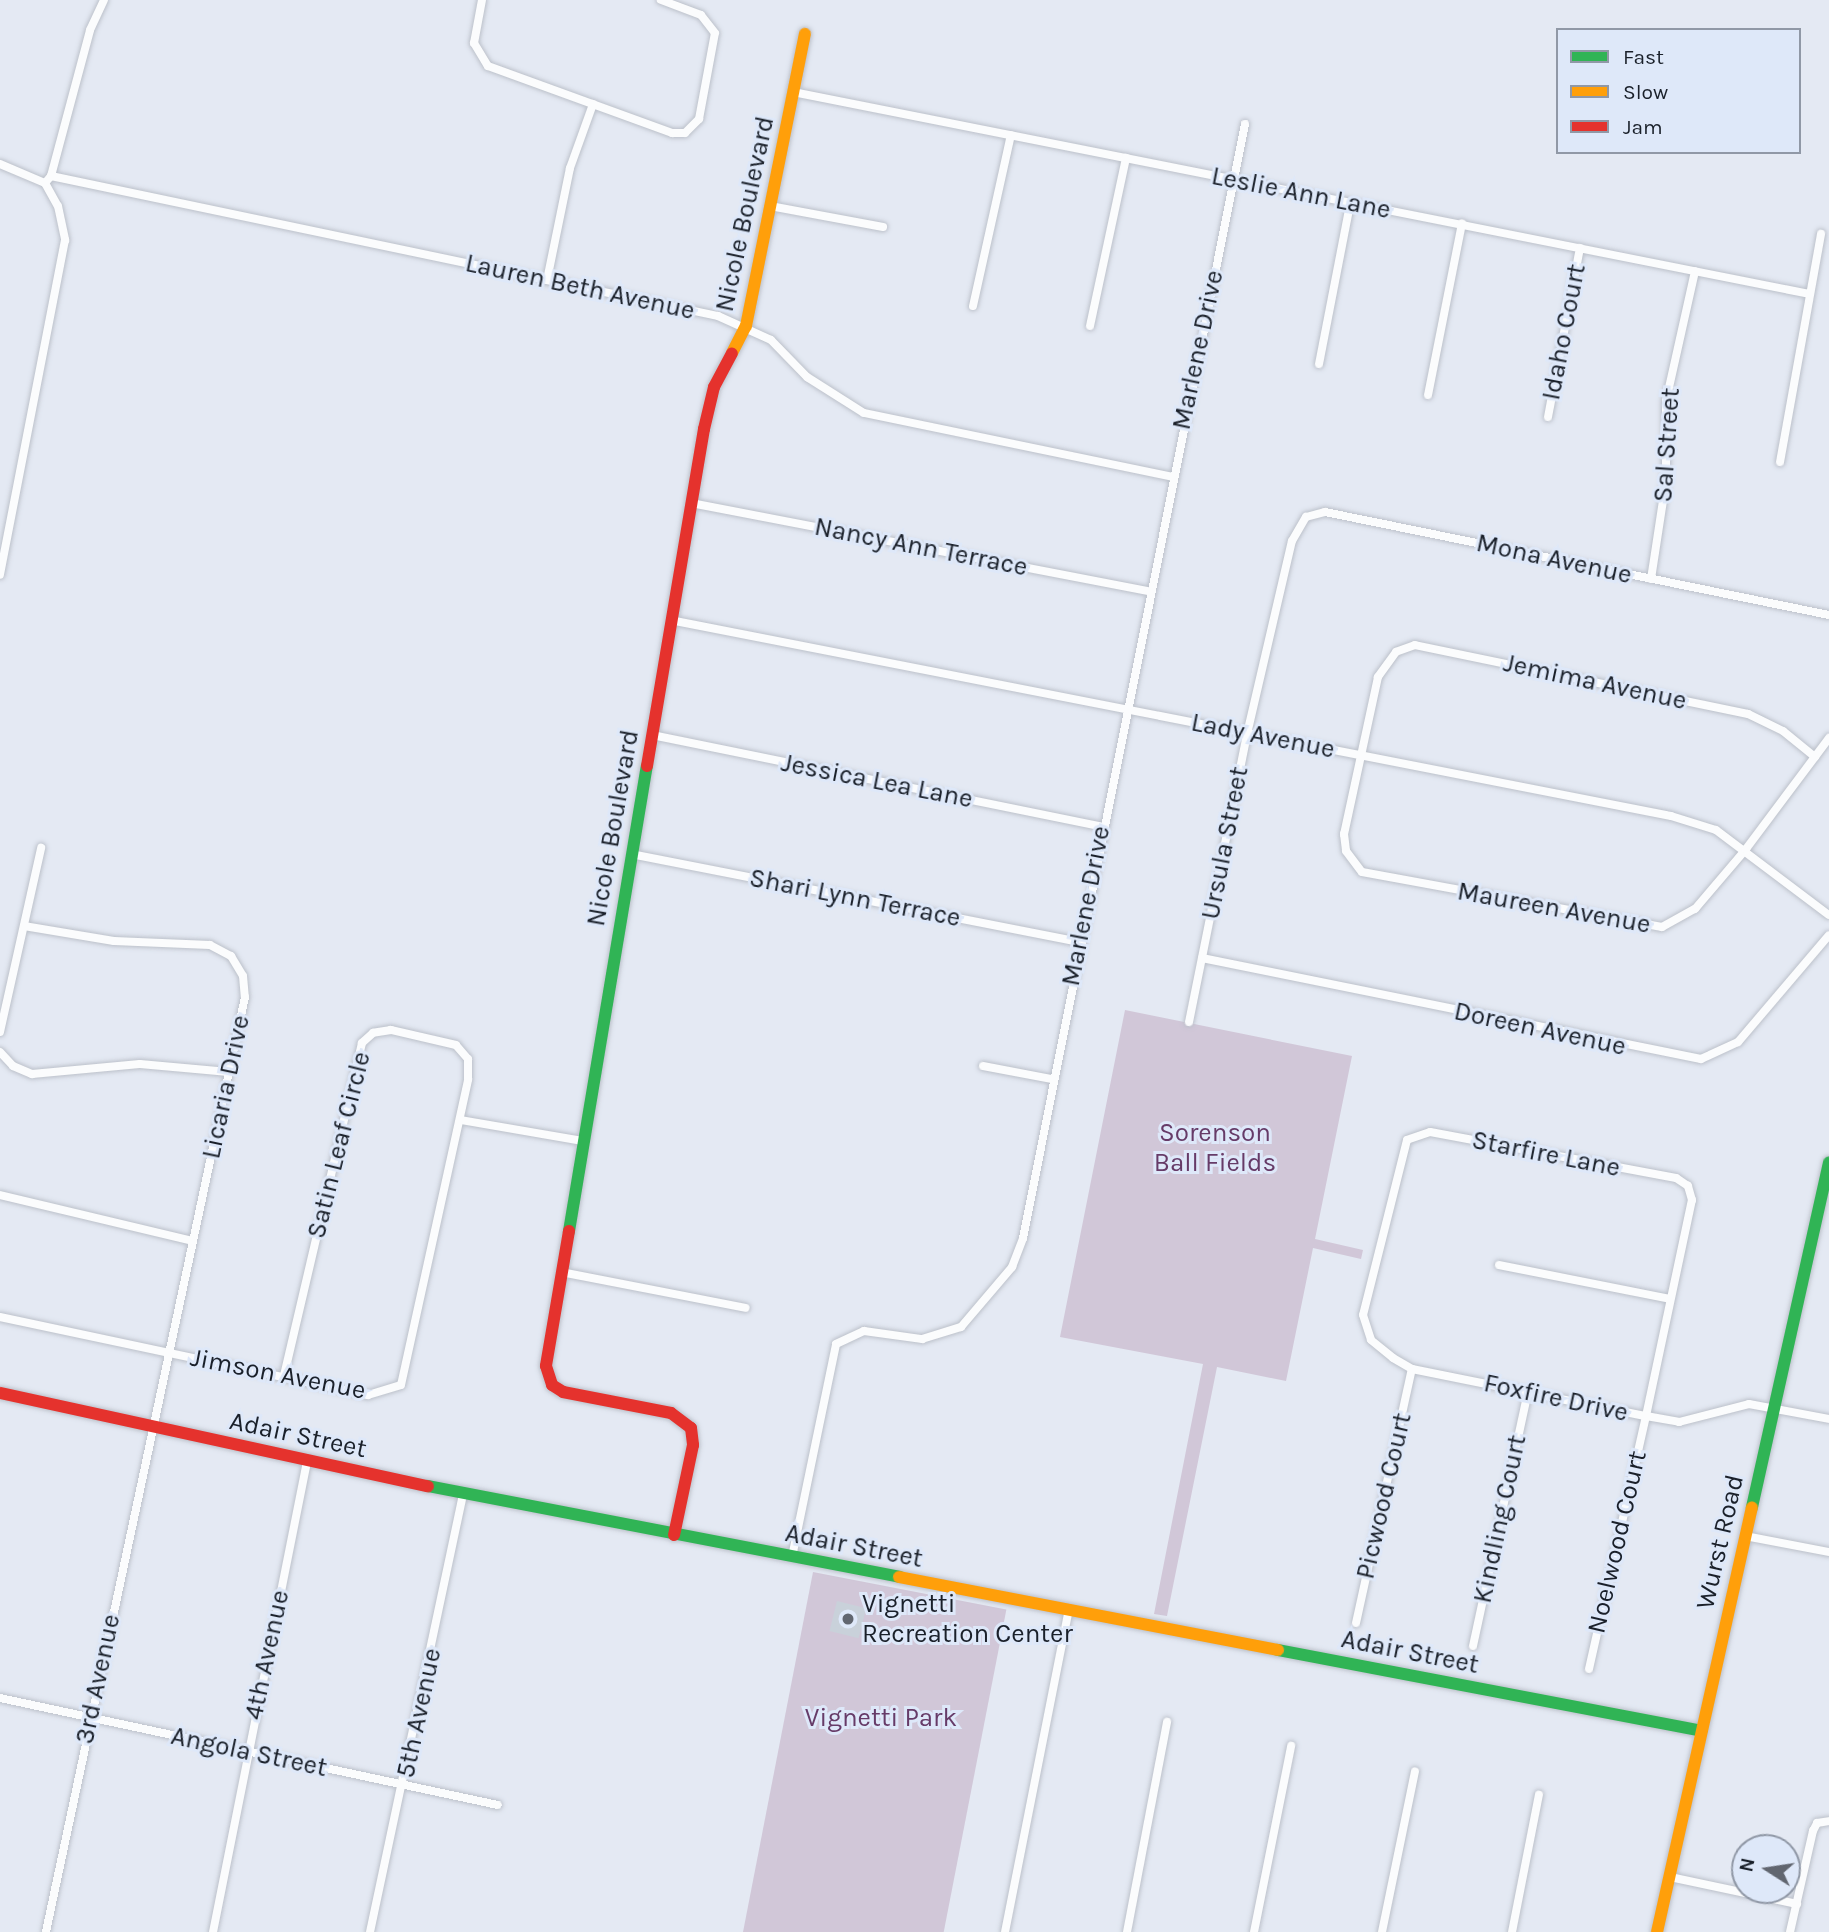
<!DOCTYPE html>
<html>
<head>
<meta charset="utf-8">
<style>
  body { margin:0 }
  #map { position:relative; width:1829px; height:1932px; overflow:hidden; background:#e4e9f3; font-family:Karla,sans-serif }
  div>[style] { position:absolute }
  .green>* { inset:0; background:#d1c7d8; transform-origin:0 0 }
  .building>* { inset:0; background:#c9d1da; transform-origin:0 0 }
  .roads { filter:drop-shadow(0 0 2px #bcc1ca) drop-shadow(0 0 2px #bcc1ca) }
  .street>* { height:8px; margin:-4px; padding:0 4px; transform-origin:4px; border-radius:4px; background:#fbfcfd }
  .fast>* { height:12px; margin:-6px; padding:0 6px; transform-origin:6px; border-radius:6px; background:#30b455 }
  .slow>* { height:12px; margin:-6px; padding:0 6px; transform-origin:6px; border-radius:6px; background:#ff9f0a }
  .jam>* { height:12px; margin:-6px; padding:0 6px; transform-origin:6px; border-radius:6px; background:#e5322d }
  .dots>* { width:19px; height:19px; translate:-50% -50%; box-sizing:border-box; border:4px solid #dee8f9; border-radius:50% }
  span { translate:-50% -50%; white-space:nowrap; text-align:center; line-height:1.15; -webkit-text-stroke:6px #dee8f9; paint-order:stroke }
  .street-label { font-size:26px; color:#1a202a }
  .park-label { font-size:26px; color:#663b68 }
  .poi-label { font-size:26px; color:#1a202a }
  .left { translate:0 -50%; text-align:left }
  .legend { position:absolute; left:1556px; top:28px; width:245px; height:126px; box-sizing:border-box; background:#dee8f9; border:2px solid #9098a6; margin:0; padding:9px 12px; list-style:none; font-size:21px; color:#1a202a }
  .legend li { display:flex; align-items:center; gap:14px; height:35px }
  .legend b { width:35px; border:2px solid #9098a6 }
  .north { position:absolute; left:1731px; top:1834px; width:70px; height:70px; box-sizing:border-box; background:#dee8f9; border:2px solid #9098a6; border-radius:50%; rotate:282deg; font-size:19px; font-weight:700; line-height:28px; text-align:center; color:#1a202a }
  .north::after { content:''; display:block; margin:auto; width:24px; height:32px; background:#616670; clip-path:polygon(50% 0,100% 100%,50% 72%,0 100%) }
</style>
</head>
<body>
<div id="map">
  <div class="green">
    <div style="clip-path:polygon(1125px 1010px,1352px 1056px,1315px 1239px,1363px 1250px,1361px 1259px,1313px 1248px,1286px 1381px,1217px 1367px,1167px 1616px,1154px 1614px,1203px 1364px,1060px 1337px)"></div>
    <div style="left:813px;top:1572px;width:197px;height:369px;rotate:11deg"></div>
  </div>
  <div class="building">
    <div style="left:837px;top:1601px;width:30px;height:31px;rotate:14deg"></div>
  </div>
  <div class="roads">
    <div class="street">
      <div style="left:482px;top:0;width:44px;rotate:100.5deg"></div>
      <div style="left:474px;top:43px;width:27px;rotate:59deg"></div>
      <div style="left:488px;top:66px;width:196px;rotate:20deg"></div>
      <div style="left:672px;top:133px;width:13px"></div>
      <div style="left:685px;top:133px;width:20px;rotate:-45deg"></div>
      <div style="left:699px;top:119px;width:87px;rotate:-79.5deg"></div>
      <div style="left:715px;top:33px;width:23px;rotate:-128deg"></div>
      <div style="left:701px;top:15px;width:43px;rotate:-159.4deg"></div>
      <div style="left:793px;top:92px;width:1036px;rotate:11.24deg"></div>
      <div style="left:0;top:164px;width:49px;rotate:22.9deg"></div>
      <div style="left:45px;top:183px;width:26px;rotate:61deg"></div>
      <div style="left:58px;top:206px;width:35px;rotate:78deg"></div>
      <div style="left:65px;top:240px;width:341px;rotate:101deg"></div>
      <div style="left:51px;top:176px;width:151px;rotate:-75deg"></div>
      <div style="left:90px;top:30px;width:33px;rotate:-65deg"></div>
      <div style="left:45px;top:183px;width:9px;rotate:-49deg"></div>
      <div style="left:51px;top:176px;width:682px;rotate:11.85deg"></div>
      <div style="left:718px;top:316px;width:58px;rotate:24.4deg"></div>
      <div style="left:771px;top:340px;width:52px;rotate:45.8deg"></div>
      <div style="left:807px;top:377px;width:67px;rotate:32.3deg"></div>
      <div style="left:864px;top:413px;width:315px;rotate:11.7deg"></div>
      <div style="left:770px;top:206px;width:115px;rotate:10.5deg"></div>
      <div style="left:547px;top:280px;width:114px;rotate:-78.4deg"></div>
      <div style="left:570px;top:168px;width:68px;rotate:-70.2deg"></div>
      <div style="left:973px;top:306px;width:175px;rotate:-77.5deg"></div>
      <div style="left:1090px;top:326px;width:172px;rotate:-77.9deg"></div>
      <div style="left:1319px;top:364px;width:163px;rotate:-79deg"></div>
      <div style="left:1428px;top:395px;width:175px;rotate:-78.8deg"></div>
      <div style="left:1548px;top:417px;width:172px;rotate:-79.3deg"></div>
      <div style="left:1780px;top:462px;width:232px;rotate:-79.8deg"></div>
      <div style="left:691px;top:503px;width:467px;rotate:10.9deg"></div>
      <div style="left:1651px;top:579px;width:99px;rotate:-81.3deg"></div>
      <div style="left:1666px;top:481px;width:80px;rotate:-90deg"></div>
      <div style="left:1666px;top:401px;width:133px;rotate:-77.4deg"></div>
      <div style="left:670px;top:620px;width:1020px;rotate:11.08deg"></div>
      <div style="left:1671px;top:816px;width:47px;rotate:17.3deg"></div>
      <div style="left:1716px;top:830px;width:141px;rotate:37deg"></div>
      <div style="left:652px;top:735px;width:458px;rotate:11.5deg"></div>
      <div style="left:1815px;top:757px;width:41px;rotate:-140.9deg"></div>
      <div style="left:1783px;top:731px;width:39px;rotate:-154deg"></div>
      <div style="left:1748px;top:714px;width:340px;rotate:-168.3deg"></div>
      <div style="left:1415px;top:645px;width:20px;rotate:160deg"></div>
      <div style="left:1396px;top:652px;width:31px;rotate:126deg"></div>
      <div style="left:1378px;top:677px;width:161px;rotate:102.2deg"></div>
      <div style="left:1344px;top:834px;width:17px;rotate:83deg"></div>
      <div style="left:1346px;top:851px;width:26px;rotate:53deg"></div>
      <div style="left:1362px;top:872px;width:305px;rotate:10.4deg"></div>
      <div style="left:1662px;top:927px;width:38px;rotate:-29deg"></div>
      <div style="left:1695px;top:909px;width:79px;rotate:-49.6deg"></div>
      <div style="left:1746px;top:849px;width:139px;rotate:-53.2deg"></div>
      <div style="left:631px;top:854px;width:457px;rotate:11.1deg"></div>
      <div style="left:24px;top:926px;width:91px;rotate:9.5deg"></div>
      <div style="left:114px;top:941px;width:96px;rotate:2.4deg"></div>
      <div style="left:210px;top:945px;width:24px;rotate:28deg"></div>
      <div style="left:231px;top:956px;width:23px;rotate:59deg"></div>
      <div style="left:243px;top:976px;width:21px;rotate:85deg"></div>
      <div style="left:245px;top:997px;width:956px;rotate:102.02deg"></div>
      <div style="left:1202px;top:958px;width:509px;rotate:11.44deg"></div>
      <div style="left:1701px;top:1059px;width:41px;rotate:-24.7deg"></div>
      <div style="left:1738px;top:1042px;width:140px;rotate:-49.6deg"></div>
      <div style="left:1189px;top:1022px;width:294px;rotate:-78.6deg"></div>
      <div style="left:1247px;top:734px;width:198px;rotate:-76.9deg"></div>
      <div style="left:1292px;top:541px;width:28px;rotate:-60deg"></div>
      <div style="left:1306px;top:517px;width:20px;rotate:-15deg"></div>
      <div style="left:1325px;top:512px;width:514px;rotate:11.55deg"></div>
      <div style="left:0;top:1032px;width:189px;rotate:-77.4deg"></div>
      <div style="left:0;top:1052px;width:19px;rotate:47deg"></div>
      <div style="left:13px;top:1066px;width:21px;rotate:23deg"></div>
      <div style="left:32px;top:1074px;width:108px;rotate:-5.3deg"></div>
      <div style="left:140px;top:1064px;width:89px;rotate:5.1deg"></div>
      <div style="left:983px;top:1066px;width:69px;rotate:10.8deg"></div>
      <div style="left:461px;top:1120px;width:124px;rotate:9.8deg"></div>
      <div style="left:0;top:1195px;width:198px;rotate:13.4deg"></div>
      <div style="left:1499px;top:1265px;width:174px;rotate:11.2deg"></div>
      <div style="left:561px;top:1272px;width:188px;rotate:11deg"></div>
      <div style="left:0;top:1317px;width:376px;rotate:12deg"></div>
      <div style="left:368px;top:1395px;width:34px;rotate:-17deg"></div>
      <div style="left:401px;top:1385px;width:313px;rotate:-77.6deg"></div>
      <div style="left:468px;top:1079px;width:20px;rotate:-90deg"></div>
      <div style="left:468px;top:1059px;width:18px;rotate:-131deg"></div>
      <div style="left:456px;top:1045px;width:67px;rotate:-167deg"></div>
      <div style="left:391px;top:1030px;width:18px;rotate:171deg"></div>
      <div style="left:373px;top:1033px;width:15px;rotate:138deg"></div>
      <div style="left:362px;top:1043px;width:342px;rotate:103.2deg"></div>
      <div style="left:1745px;top:1536px;width:86px;rotate:10.8deg"></div>
      <div style="left:792px;top:1557px;width:217px;rotate:-78.3deg"></div>
      <div style="left:836px;top:1344px;width:31px;rotate:-25deg"></div>
      <div style="left:864px;top:1331px;width:59px;rotate:7.9deg"></div>
      <div style="left:922px;top:1339px;width:41px;rotate:-17.1deg"></div>
      <div style="left:961px;top:1327px;width:79px;rotate:-49.6deg"></div>
      <div style="left:1012px;top:1267px;width:31px;rotate:-69deg"></div>
      <div style="left:1023px;top:1238px;width:1136px;rotate:-78.73deg"></div>
      <div style="left:1356px;top:1623px;width:260px;rotate:-77.6deg"></div>
      <div style="left:1473px;top:1646px;width:260px;rotate:-77.8deg"></div>
      <div style="left:1589px;top:1669px;width:259px;rotate:-77.3deg"></div>
      <div style="left:1646px;top:1416px;width:221px;rotate:-78deg"></div>
      <div style="left:1692px;top:1200px;width:15px;rotate:-106deg"></div>
      <div style="left:1688px;top:1186px;width:14px;rotate:-146deg"></div>
      <div style="left:1676px;top:1178px;width:250px;rotate:-169.4deg"></div>
      <div style="left:1430px;top:1132px;width:24px;rotate:161deg"></div>
      <div style="left:1407px;top:1140px;width:180px;rotate:104.1deg"></div>
      <div style="left:1363px;top:1315px;width:26px;rotate:72deg"></div>
      <div style="left:1371px;top:1340px;width:28px;rotate:39deg"></div>
      <div style="left:1393px;top:1358px;width:22px;rotate:30deg"></div>
      <div style="left:1412px;top:1369px;width:239px;rotate:11.4deg"></div>
      <div style="left:1646px;top:1416px;width:34px;rotate:10deg"></div>
      <div style="left:1679px;top:1422px;width:72px;rotate:-14.4deg"></div>
      <div style="left:1749px;top:1404px;width:81px;rotate:10.6deg"></div>
      <div style="left:0;top:1698px;width:509px;rotate:12.13deg"></div>
      <div style="left:1670px;top:1877px;width:130px;rotate:12deg"></div>
      <div style="left:213px;top:1932px;width:480px;rotate:-78.7deg"></div>
      <div style="left:370px;top:1932px;width:448px;rotate:-78deg"></div>
      <div style="left:1005px;top:1932px;width:328px;rotate:-78.8deg"></div>
      <div style="left:1127px;top:1932px;width:214px;rotate:-79.2deg"></div>
      <div style="left:1254px;top:1932px;width:190px;rotate:-78.7deg"></div>
      <div style="left:1382px;top:1932px;width:164px;rotate:-78.4deg"></div>
      <div style="left:1512px;top:1932px;width:140px;rotate:-78.9deg"></div>
      <div style="left:1790px;top:1932px;width:104px;rotate:-77.2deg"></div>
      <div style="left:1813px;top:1831px;width:9px;rotate:-63deg"></div>
      <div style="left:1817px;top:1823px;width:12px;rotate:-9deg"></div>
    </div>
    <div class="fast">
      <div style="left:569px;top:1231px;width:471px;rotate:-80.5deg"></div>
      <div style="left:428px;top:1486px;width:480px;rotate:10.9deg"></div>
      <div style="left:1752px;top:1507px;width:353px;rotate:-77.4deg"></div>
      <div style="left:1278px;top:1650px;width:431px;rotate:10.8deg"></div>
    </div>
    <div class="slow">
      <div style="left:732px;top:353px;width:30px;rotate:-63deg"></div>
      <div style="left:746px;top:326px;width:298px;rotate:-78.6deg"></div>
      <div style="left:899px;top:1577px;width:386px;rotate:10.9deg"></div>
      <div style="left:1657px;top:1932px;width:435px;rotate:-77.4deg"></div>
    </div>
    <div class="jam">
      <div style="left:647px;top:766px;width:342px;rotate:-80.4deg"></div>
      <div style="left:704px;top:429px;width:43px;rotate:-76.6deg"></div>
      <div style="left:714px;top:387px;width:38px;rotate:-62deg"></div>
      <div style="left:569px;top:1231px;width:137px;rotate:99.7deg"></div>
      <div style="left:546px;top:1366px;width:20px;rotate:72deg"></div>
      <div style="left:552px;top:1385px;width:13px;rotate:32deg"></div>
      <div style="left:563px;top:1392px;width:110px;rotate:11deg"></div>
      <div style="left:671px;top:1413px;width:25px;rotate:37deg"></div>
      <div style="left:691px;top:1428px;width:17px;rotate:83deg"></div>
      <div style="left:693px;top:1445px;width:92px;rotate:101.9deg"></div>
      <div style="left:0;top:1393px;width:438px;rotate:12.3deg"></div>
    </div>
  </div>
  <div class="dots">
    <div style="left:848px;top:1619px;background:#616670"></div>
  </div>
  <div class="street-label">
    <span style="left:1301px;top:193px;rotate:11deg">Leslie Ann Lane</span>
    <span style="left:745px;top:214px;rotate:-78deg">Nicole Boulevard</span>
    <span style="left:580px;top:287px;rotate:12deg">Lauren Beth Avenue</span>
    <span style="left:1564px;top:332px;rotate:-79deg">Idaho Court</span>
    <span style="left:1198px;top:350px;rotate:-78deg">Marlene Drive</span>
    <span style="left:1667px;top:445px;rotate:-86deg">Sal Street</span>
    <span style="left:921px;top:547px;rotate:11deg">Nancy Ann Terrace</span>
    <span style="left:1554px;top:559px;rotate:12deg">Mona Avenue</span>
    <span style="left:1595px;top:682px;rotate:12deg">Jemima Avenue</span>
    <span style="left:1263px;top:736px;rotate:11deg">Lady Avenue</span>
    <span style="left:877px;top:781px;rotate:11deg">Jessica Lea Lane</span>
    <span style="left:613px;top:828px;rotate:-80deg">Nicole Boulevard</span>
    <span style="left:1225px;top:843px;rotate:-79deg">Ursula Street</span>
    <span style="left:855px;top:898px;rotate:11deg">Shari Lynn Terrace</span>
    <span style="left:1086px;top:906px;rotate:-79deg">Marlene Drive</span>
    <span style="left:1554px;top:908px;rotate:10deg">Maureen Avenue</span>
    <span style="left:1540px;top:1029px;rotate:12deg">Doreen Avenue</span>
    <span style="left:226px;top:1087px;rotate:-78deg">Licaria Drive</span>
    <span style="left:339px;top:1145px;rotate:-76deg">Satin Leaf Circle</span>
    <span style="left:1546px;top:1154px;rotate:11deg">Starfire Lane</span>
    <span style="left:278px;top:1374px;rotate:11deg">Jimson Avenue</span>
    <span style="left:1556px;top:1398px;rotate:12deg">Foxfire Drive</span>
    <span style="left:298px;top:1435px;rotate:12deg">Adair Street</span>
    <span style="left:1384px;top:1496px;rotate:-77deg">Picwood Court</span>
    <span style="left:1500px;top:1519px;rotate:-78deg">Kindling Court</span>
    <span style="left:1617px;top:1542px;rotate:-77deg">Noelwood Court</span>
    <span style="left:1720px;top:1542px;rotate:-77deg">Wurst Road</span>
    <span style="left:854px;top:1546px;rotate:11deg">Adair Street</span>
    <span style="left:1410px;top:1652px;rotate:11deg">Adair Street</span>
    <span style="left:267px;top:1655px;rotate:-78deg">4th Avenue</span>
    <span style="left:98px;top:1679px;rotate:-78deg">3rd Avenue</span>
    <span style="left:419px;top:1713px;rotate:-78deg">5th Avenue</span>
    <span style="left:249px;top:1752px;rotate:12deg">Angola Street</span>
  </div>
  <div class="park-label">
    <span style="left:1215px;top:1148px">Sorenson<br>Ball Fields</span>
    <span style="left:881px;top:1718px">Vignetti Park</span>
  </div>
  <div class="poi-label">
    <span class="left" style="left:862px;top:1619px">Vignetti<br>Recreation Center</span>
  </div>
  <ul class="legend">
  <li><b style="height:9px;background:#30b455"></b>Fast</li>
  <li><b style="height:9px;background:#ff9f0a"></b>Slow</li>
  <li><b style="height:9px;background:#e5322d"></b>Jam</li>
  </ul>
  <div class="north">N</div>
</div>
</body>
</html>
